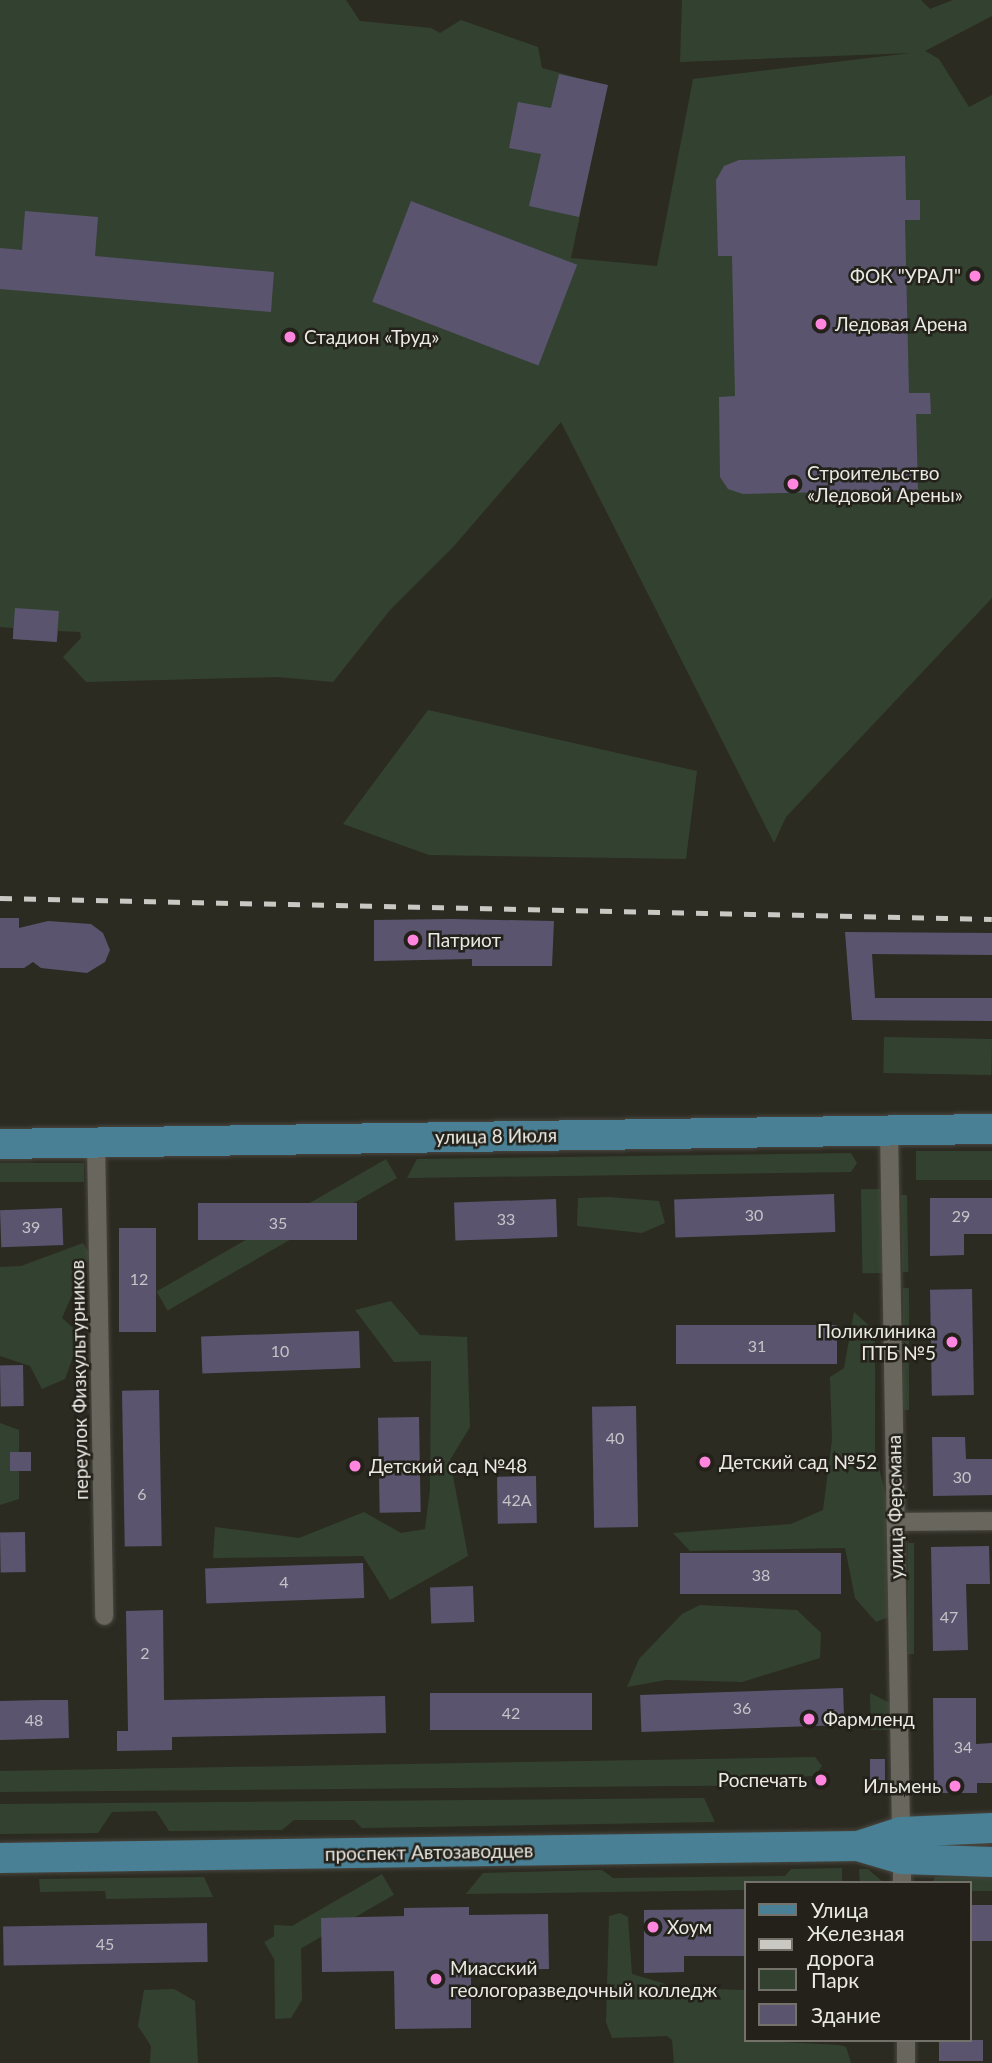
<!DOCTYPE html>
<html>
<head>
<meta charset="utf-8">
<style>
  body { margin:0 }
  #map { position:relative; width:992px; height:2063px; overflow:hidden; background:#2c2b22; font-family:Lato,sans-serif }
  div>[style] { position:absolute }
  .green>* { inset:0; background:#334230; transform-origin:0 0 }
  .building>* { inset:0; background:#5a546f; transform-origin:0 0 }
  .roads { filter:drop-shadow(0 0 2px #48463f) drop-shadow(0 0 2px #48463f) }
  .street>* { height:18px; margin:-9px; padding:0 9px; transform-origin:9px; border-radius:9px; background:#69675d }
  .primary>* { height:30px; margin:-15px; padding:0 15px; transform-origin:15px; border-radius:15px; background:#498095 }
  .rail>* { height:5px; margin-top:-2.5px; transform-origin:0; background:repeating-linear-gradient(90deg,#c9c8c3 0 12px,transparent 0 24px) }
  .dots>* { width:19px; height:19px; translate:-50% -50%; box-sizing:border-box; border:4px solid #232119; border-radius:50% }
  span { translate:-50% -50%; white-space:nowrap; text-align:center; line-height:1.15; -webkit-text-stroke:5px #232119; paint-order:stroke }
  .number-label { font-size:16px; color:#c6c4c7 }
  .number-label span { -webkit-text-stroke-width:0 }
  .poi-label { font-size:19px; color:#eae9e4 }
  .right { translate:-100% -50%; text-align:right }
  .left { translate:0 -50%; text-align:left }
  .street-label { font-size:19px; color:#eae9e4 }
  .legend { position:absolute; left:744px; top:1881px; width:228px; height:161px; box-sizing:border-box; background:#232119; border:2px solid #73716a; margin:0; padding:9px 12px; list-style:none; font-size:21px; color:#eae9e4 }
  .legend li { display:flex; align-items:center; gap:14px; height:35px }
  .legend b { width:35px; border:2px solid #73716a }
</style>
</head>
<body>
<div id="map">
  <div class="green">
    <div style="clip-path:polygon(0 0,346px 0,360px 21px,431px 28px,440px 33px,461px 20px,538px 47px,542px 68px,607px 86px,571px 258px,657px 266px,693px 79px,911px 53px,680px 62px,682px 0,921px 0,930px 9px,953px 0,992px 0,992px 16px,925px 51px,939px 59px,969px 107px,992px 95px,992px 598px,786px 817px,774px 843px,561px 422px,454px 546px,390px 610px,333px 682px,278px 677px,86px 682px,63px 657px,81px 638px,80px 632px,58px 631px,57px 642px,13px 639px,13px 628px,0 627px)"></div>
    <div style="clip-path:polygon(428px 710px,697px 771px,686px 859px,429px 855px,343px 824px)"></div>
    <div style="left:884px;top:1037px;width:108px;height:36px;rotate:1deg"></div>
    <div style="left:916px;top:1151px;width:76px;height:29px"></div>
    <div style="clip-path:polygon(851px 1153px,857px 1163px,851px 1172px,407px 1178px,417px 1159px)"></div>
    <div style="left:386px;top:1159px;width:22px;height:265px;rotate:60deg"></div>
    <div style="left:84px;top:1163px;width:19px;height:84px;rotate:90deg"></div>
    <div style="left:881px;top:1189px;width:84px;height:20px;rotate:89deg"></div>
    <div style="left:907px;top:1195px;width:77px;height:6px;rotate:89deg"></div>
    <div style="clip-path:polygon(609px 1197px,659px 1201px,665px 1223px,642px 1233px,577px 1226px,578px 1198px)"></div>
    <div style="clip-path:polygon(83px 1243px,90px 1254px,62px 1318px,81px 1335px,65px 1379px,42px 1389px,30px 1366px,0 1356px,0 1267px,21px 1266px)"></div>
    <div style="left:903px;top:1288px;width:6px;height:122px"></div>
    <div style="clip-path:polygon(391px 1301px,420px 1335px,467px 1337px,470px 1427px,450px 1460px,468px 1556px,390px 1600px,363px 1556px,213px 1558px,215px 1527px,299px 1538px,364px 1512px,401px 1533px,425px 1529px,430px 1490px,431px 1361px,394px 1362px,355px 1310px)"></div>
    <div style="clip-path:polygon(854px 1312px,875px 1331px,875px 1452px,889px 1508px,888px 1577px,903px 1611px,876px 1622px,855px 1598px,845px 1548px,690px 1551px,673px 1533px,791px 1524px,823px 1510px,832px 1440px,830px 1377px,844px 1368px)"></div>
    <div style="clip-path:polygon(0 1423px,19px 1430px,19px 1499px,0 1505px)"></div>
    <div style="left:908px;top:1543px;width:6px;height:111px"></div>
    <div style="clip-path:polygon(700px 1605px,797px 1610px,821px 1633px,820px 1658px,742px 1682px,666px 1680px,627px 1687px,639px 1659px,682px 1614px)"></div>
    <div style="clip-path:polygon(870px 1693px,890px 1703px,891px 1730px,871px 1730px)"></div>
    <div style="clip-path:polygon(815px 1757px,822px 1766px,815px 1776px,788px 1777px,787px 1785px,0 1792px,0 1771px)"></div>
    <div style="clip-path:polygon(704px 1798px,715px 1822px,362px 1828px,354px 1820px,294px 1820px,282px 1830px,169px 1831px,156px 1811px,112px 1812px,98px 1833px,0 1834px,0 1804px)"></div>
    <div style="clip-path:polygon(842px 1868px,842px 1883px,745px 1883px,745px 1890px,466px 1894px,483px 1873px,602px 1870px,613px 1878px,785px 1876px,791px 1869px)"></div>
    <div style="clip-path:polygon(859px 1869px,868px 1869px,884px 1883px,860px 1883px)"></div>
    <div style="left:382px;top:1874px;width:24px;height:136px;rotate:60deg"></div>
    <div style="clip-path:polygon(992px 1876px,992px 1891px,969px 1891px,969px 1883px,932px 1883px,935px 1877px)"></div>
    <div style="clip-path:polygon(204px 1877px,213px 1897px,106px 1899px,105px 1891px,40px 1892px,39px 1879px)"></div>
    <div style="clip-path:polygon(620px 1913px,628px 1917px,632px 1974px,679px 1988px,745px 1990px,745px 2040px,839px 2045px,846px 2047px,851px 2063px,674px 2063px,672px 2040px,667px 2036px,612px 2038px,606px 2022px,609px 1916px)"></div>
    <div style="clip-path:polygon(274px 1925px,294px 1926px,301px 1944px,302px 2000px,291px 2018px,275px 2019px)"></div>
    <div style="clip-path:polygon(174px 1989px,195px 2001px,198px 2063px,150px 2063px,151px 2046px,138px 2026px,144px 1990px)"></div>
  </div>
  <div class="building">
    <div style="clip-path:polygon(559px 74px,608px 85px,579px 217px,529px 206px,541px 154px,509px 148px,518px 102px,551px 108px)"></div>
    <div style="clip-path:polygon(905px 156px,906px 200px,920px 200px,920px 220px,905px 220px,909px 393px,930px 393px,931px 414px,916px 414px,918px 490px,743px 494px,728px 489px,720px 477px,719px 397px,735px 396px,732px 256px,718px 256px,716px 180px,724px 166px,739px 160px)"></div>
    <div style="left:411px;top:201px;width:178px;height:108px;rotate:21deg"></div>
    <div style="clip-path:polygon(25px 211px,98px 217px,95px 256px,274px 272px,271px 312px,0 289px,0 248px,22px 250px)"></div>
    <div style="left:15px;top:608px;width:44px;height:31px;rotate:4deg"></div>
    <div style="clip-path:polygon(0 918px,19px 918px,19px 928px,48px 921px,91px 924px,103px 933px,110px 950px,105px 962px,87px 973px,41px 968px,33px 962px,24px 968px,0 968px)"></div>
    <div style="clip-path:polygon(452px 919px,554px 921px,552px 966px,472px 966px,472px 959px,374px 961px,374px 920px)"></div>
    <div style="clip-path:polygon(845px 932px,992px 933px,992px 955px,872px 954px,875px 998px,992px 998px,992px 1021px,852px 1020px)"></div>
    <div style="left:834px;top:1194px;width:38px;height:160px;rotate:88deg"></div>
    <div style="clip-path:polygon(930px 1198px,992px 1198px,992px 1234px,964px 1234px,964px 1255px,930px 1256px)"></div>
    <div style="left:556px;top:1199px;width:38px;height:102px;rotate:88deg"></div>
    <div style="left:357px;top:1203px;width:37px;height:159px;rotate:90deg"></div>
    <div style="left:62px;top:1208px;width:37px;height:62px;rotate:88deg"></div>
    <div style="left:119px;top:1228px;width:37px;height:104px"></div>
    <div style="left:972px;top:1289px;width:106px;height:42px;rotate:89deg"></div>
    <div style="left:837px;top:1325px;width:39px;height:161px;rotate:90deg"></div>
    <div style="left:359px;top:1331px;width:37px;height:158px;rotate:88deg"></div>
    <div style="left:23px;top:1365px;width:41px;height:23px;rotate:89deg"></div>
    <div style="left:159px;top:1390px;width:156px;height:37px;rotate:89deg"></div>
    <div style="left:636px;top:1406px;width:121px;height:44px;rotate:89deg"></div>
    <div style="left:419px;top:1417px;width:95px;height:41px;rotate:89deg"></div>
    <div style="clip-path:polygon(932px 1437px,965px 1437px,966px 1459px,992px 1459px,992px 1495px,933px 1496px)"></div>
    <div style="left:31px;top:1452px;width:19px;height:21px;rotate:90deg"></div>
    <div style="left:536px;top:1476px;width:47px;height:39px;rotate:89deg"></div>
    <div style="left:25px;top:1532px;width:40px;height:25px;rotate:89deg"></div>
    <div style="clip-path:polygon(989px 1546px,990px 1584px,966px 1584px,968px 1650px,933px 1651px,931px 1547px)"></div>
    <div style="left:841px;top:1553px;width:41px;height:161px;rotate:90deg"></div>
    <div style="left:363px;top:1563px;width:35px;height:158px;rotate:88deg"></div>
    <div style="left:473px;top:1586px;width:36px;height:43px;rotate:88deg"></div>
    <div style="clip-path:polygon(163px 1610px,164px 1700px,385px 1696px,386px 1733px,172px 1737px,172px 1750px,117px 1751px,117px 1731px,128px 1731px,126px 1611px)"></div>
    <div style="left:843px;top:1688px;width:37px;height:203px;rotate:88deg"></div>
    <div style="left:592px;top:1693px;width:37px;height:162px;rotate:90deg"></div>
    <div style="clip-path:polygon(933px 1698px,976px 1698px,976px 1744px,992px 1743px,992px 1783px,977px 1783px,977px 1793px,934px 1793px)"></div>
    <div style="clip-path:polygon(43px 1700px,68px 1700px,69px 1738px,0 1740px,0 1701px)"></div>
    <div style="left:870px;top:1759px;width:15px;height:21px"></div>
    <div style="left:992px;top:1905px;width:36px;height:23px;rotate:90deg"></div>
    <div style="clip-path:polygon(469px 1907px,469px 1915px,548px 1914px,549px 1969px,471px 1970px,471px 2028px,395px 2029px,394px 1971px,322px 1972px,321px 1918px,404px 1916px,404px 1908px)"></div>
    <div style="clip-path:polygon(745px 1909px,745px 1956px,684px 1956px,684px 1972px,644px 1973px,644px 1910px)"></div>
    <div style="left:207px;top:1923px;width:39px;height:204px;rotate:89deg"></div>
    <div style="left:939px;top:2040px;width:44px;height:21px"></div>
  </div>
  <div class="roads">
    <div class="street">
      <div style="left:889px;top:1130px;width:702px;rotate:89.02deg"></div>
      <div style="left:96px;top:1142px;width:474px;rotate:89deg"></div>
      <div style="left:896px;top:1522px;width:96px;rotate:-0.6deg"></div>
      <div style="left:902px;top:1859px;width:24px;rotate:90deg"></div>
      <div style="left:906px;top:2040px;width:23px;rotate:90deg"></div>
    </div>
    <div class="primary">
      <div style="left:0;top:1144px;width:992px;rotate:-0.87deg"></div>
      <div style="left:858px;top:1846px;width:45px;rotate:-18deg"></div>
      <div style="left:901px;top:1832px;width:91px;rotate:-2.5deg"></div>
      <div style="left:0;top:1858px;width:858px;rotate:-0.8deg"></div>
      <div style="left:858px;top:1846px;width:46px;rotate:16.5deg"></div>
      <div style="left:902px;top:1859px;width:90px;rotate:1.9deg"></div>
    </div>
  </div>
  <div class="rail">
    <div style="left:0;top:898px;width:992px;rotate:1.21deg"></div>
  </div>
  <div class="dots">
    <div style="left:975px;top:276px;background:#ff85df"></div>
    <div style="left:821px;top:324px;background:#ff85df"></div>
    <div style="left:290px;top:337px;background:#ff85df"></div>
    <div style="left:793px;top:484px;background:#ff85df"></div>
    <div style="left:413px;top:940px;background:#ff85df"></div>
    <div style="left:952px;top:1342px;background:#ff85df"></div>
    <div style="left:705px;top:1462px;background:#ff85df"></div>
    <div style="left:355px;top:1466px;background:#ff85df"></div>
    <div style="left:809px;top:1719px;background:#ff85df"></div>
    <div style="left:821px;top:1780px;background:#ff85df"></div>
    <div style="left:955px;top:1786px;background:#ff85df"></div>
    <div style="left:653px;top:1927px;background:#ff85df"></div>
    <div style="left:436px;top:1979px;background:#ff85df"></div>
  </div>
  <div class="number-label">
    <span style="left:754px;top:1215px">30</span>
    <span style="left:961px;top:1216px">29</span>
    <span style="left:506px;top:1219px">33</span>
    <span style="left:278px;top:1223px">35</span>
    <span style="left:31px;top:1227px">39</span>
    <span style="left:139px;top:1279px">12</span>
    <span style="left:757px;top:1346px">31</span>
    <span style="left:280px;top:1351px">10</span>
    <span style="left:615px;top:1438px">40</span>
    <span style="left:962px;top:1477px">30</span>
    <span style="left:142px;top:1494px">6</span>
    <span style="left:517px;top:1500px">42А</span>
    <span style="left:761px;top:1575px">38</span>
    <span style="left:284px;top:1582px">4</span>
    <span style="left:949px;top:1617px">47</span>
    <span style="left:145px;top:1653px">2</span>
    <span style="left:742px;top:1708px">36</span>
    <span style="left:511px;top:1713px">42</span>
    <span style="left:34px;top:1720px">48</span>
    <span style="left:963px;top:1747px">34</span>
    <span style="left:105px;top:1944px">45</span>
  </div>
  <div class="poi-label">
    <span class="right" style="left:961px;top:276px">ФОК "УРАЛ"</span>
    <span class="left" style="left:835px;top:324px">Ледовая Арена</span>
    <span class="left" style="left:304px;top:337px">Стадион «Труд»</span>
    <span class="left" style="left:807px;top:484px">Строительство<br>«Ледовой Арены»</span>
    <span class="left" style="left:427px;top:940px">Патриот</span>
    <span class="right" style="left:936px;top:1342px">Поликлиника<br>ПТБ №5</span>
    <span class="left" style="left:719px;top:1462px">Детский сад №52</span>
    <span class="left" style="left:369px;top:1466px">Детский сад №48</span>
    <span class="left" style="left:823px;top:1719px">Фармленд</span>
    <span class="right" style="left:807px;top:1780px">Роспечать</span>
    <span class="right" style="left:941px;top:1786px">Ильмень</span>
    <span class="left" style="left:667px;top:1927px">Хоум</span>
    <span class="left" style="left:450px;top:1979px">Миасский<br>геологоразведочный колледж</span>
  </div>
  <div class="street-label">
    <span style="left:496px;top:1136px;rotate:-1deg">улица 8 Июля</span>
    <span style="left:79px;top:1380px;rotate:-91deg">переулок Физкультурников</span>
    <span style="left:895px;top:1507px;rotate:-91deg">улица Ферсмана</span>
    <span style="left:429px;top:1852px;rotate:-1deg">проспект Автозаводцев</span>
  </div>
  <ul class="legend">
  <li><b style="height:9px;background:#498095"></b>Улица</li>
  <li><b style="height:9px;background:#c9c8c3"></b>Железная дорога</li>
  <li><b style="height:19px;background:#334230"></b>Парк</li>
  <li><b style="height:19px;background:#5a546f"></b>Здание</li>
  </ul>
</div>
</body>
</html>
